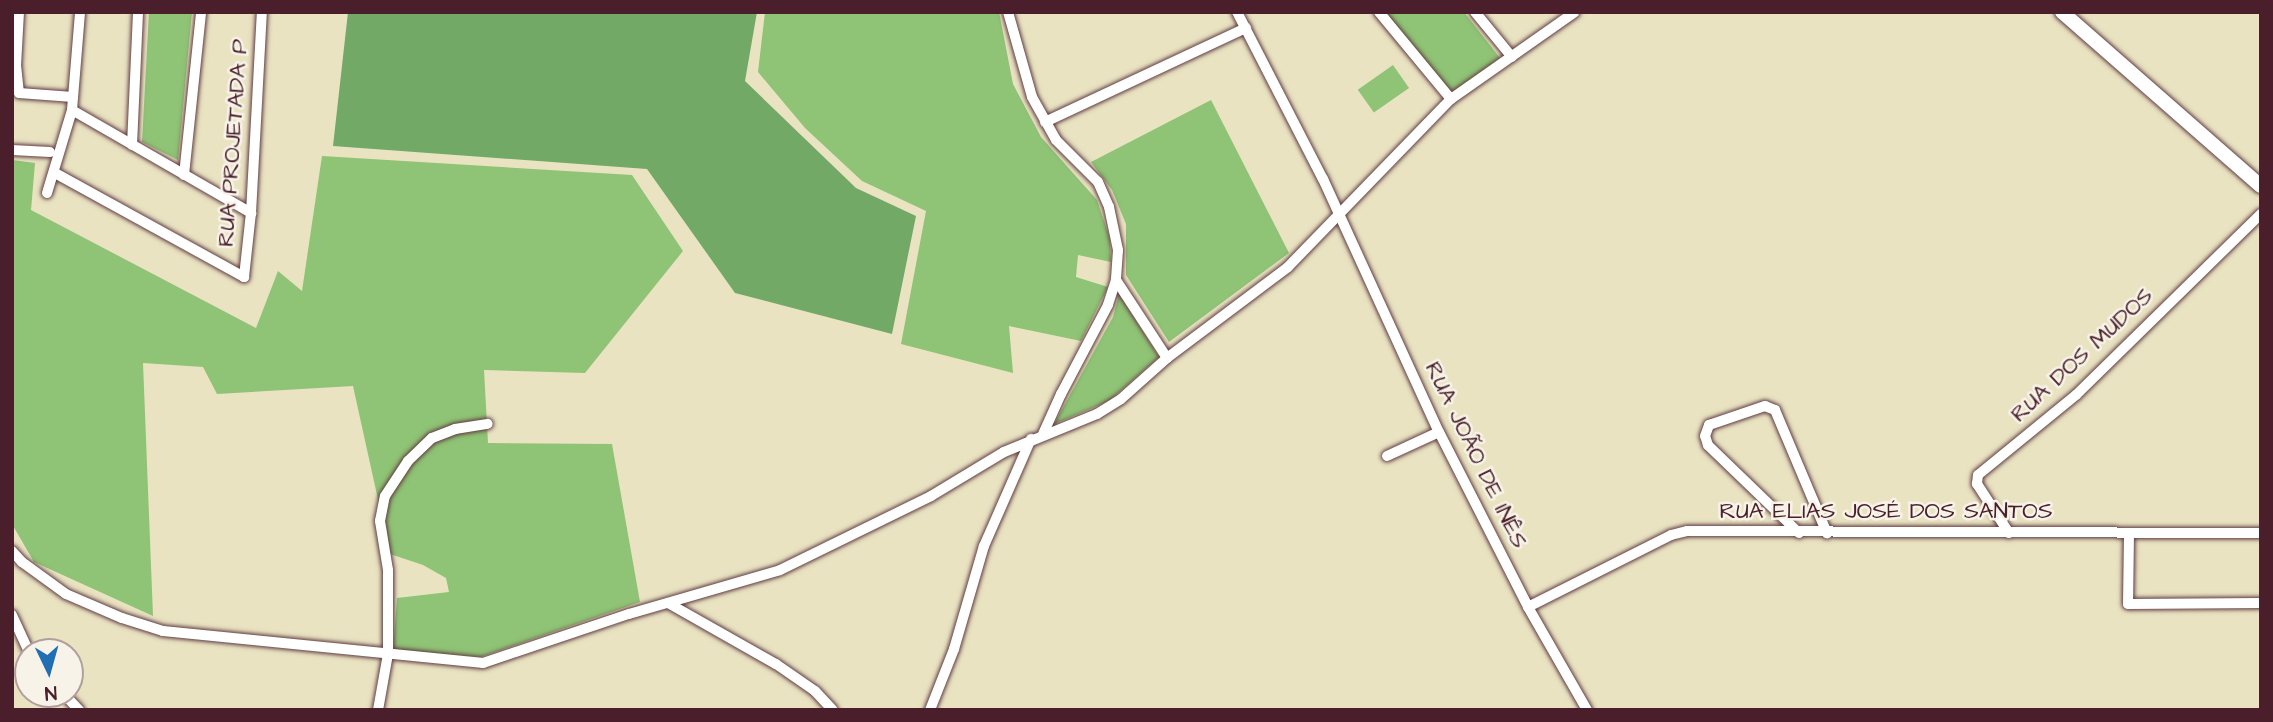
<!DOCTYPE html>
<html>
<head>
<meta charset="utf-8">
<style>
  body { margin:0 }
  #map { position:relative; width:2273px; height:722px; overflow:hidden; background:#e9e3c2; font-family:"Architects Daughter",sans-serif }
  div>[style] { position:absolute }
  .green>* { inset:0; background:#8fc375; transform-origin:0 0 }
  .forest>* { inset:0; background:#73a966 }
  .roads { filter:drop-shadow(0 0 2px #623c42) drop-shadow(0 0 2px #623c42) }
  .minor>* { height:10px; margin:-5px; padding:0 5px; transform-origin:5px; border-radius:5px; background:#fff }
  .major>* { height:14px; margin:-7px; padding:0 7px; transform-origin:7px; border-radius:7px; background:#fff }
  span { translate:-50% -50%; white-space:nowrap; text-align:center; line-height:1.15; -webkit-text-stroke:5px #f7f3e8; paint-order:stroke }
  .street-label { font-size:23px; color:#4a1f2b }
  .frame { position:absolute; inset:0; border:14px solid #4a1f2b; pointer-events:none }
  .north { position:absolute; left:14px; top:638px; width:70px; height:70px; box-sizing:border-box; background:#f7f3e8; border:2px solid #b29e9c; border-radius:50%; rotate:175deg; font-size:19px; font-weight:700; line-height:28px; text-align:center; color:#4a1f2b }
  .north::after { content:''; display:block; margin:auto; width:24px; height:32px; background:#1f6fb2; clip-path:polygon(50% 0,100% 100%,50% 72%,0 100%) }
</style>
</head>
<body>
<div id="map">
  <div class="green">
    <div style="clip-path:polygon(149px 12px,192px 12px,178px 160px,142px 142px)"></div>
    <div style="clip-path:polygon(765px 12px,999px 12px,1013px 84px,1041px 137px,1097px 200px,1110px 239px,1111px 262px,1078px 255px,1076px 277px,1108px 287px,1081px 341px,1009px 326px,1013px 373px,901px 344px,926px 211px,862px 181px,805px 128px,758px 72px)"></div>
    <div style="clip-path:polygon(1384px 12px,1464px 12px,1500px 58px,1451px 97px)"></div>
    <div style="left:1393px;top:65px;width:28px;height:43px;rotate:55deg"></div>
    <div style="clip-path:polygon(1211px 100px,1289px 253px,1169px 342px,1126px 275px,1126px 224px,1112px 190px,1091px 162px)"></div>
    <div style="clip-path:polygon(322px 156px,632px 175px,683px 251px,585px 373px,484px 370px,488px 443px,612px 444px,640px 602px,480px 657px,393px 650px,397px 598px,449px 592px,446px 578px,423px 565px,390px 554px,353px 386px,217px 394px,203px 367px,143px 363px,153px 616px,34px 562px,12px 524px,12px 160px,35px 163px,31px 210px,256px 328px,278px 271px,302px 291px)"></div>
    <div style="clip-path:polygon(1119px 294px,1159px 357px,1109px 401px,1054px 424px,1113px 317px)"></div>
  </div>
  <div class="forest">
    <div style="clip-path:polygon(348px 12px,757px 12px,745px 81px,856px 188px,916px 216px,892px 334px,735px 293px,647px 169px,333px 146px)"></div>
  </div>
  <div class="roads">
    <div class="minor">
      <div style="left:19px;top:12px;width:53px;rotate:93.2deg"></div>
      <div style="left:16px;top:65px;width:28px;rotate:84deg"></div>
      <div style="left:19px;top:93px;width:54px;rotate:4.2deg"></div>
      <div style="left:1008px;top:12px;width:88px;rotate:74.2deg"></div>
      <div style="left:1032px;top:97px;width:49px;rotate:60.8deg"></div>
      <div style="left:1056px;top:140px;width:59px;rotate:45deg"></div>
      <div style="left:1098px;top:182px;width:27px;rotate:66deg"></div>
      <div style="left:1109px;top:207px;width:44px;rotate:78.2deg"></div>
      <div style="left:1118px;top:250px;width:30px;rotate:94deg"></div>
      <div style="left:1116px;top:280px;width:26px;rotate:108deg"></div>
      <div style="left:1108px;top:305px;width:101px;rotate:117.8deg"></div>
      <div style="left:1061px;top:394px;width:44px;rotate:114.2deg"></div>
      <div style="left:1237px;top:12px;width:188px;rotate:62.8deg"></div>
      <div style="left:1323px;top:179px;width:278px;rotate:65.4deg"></div>
      <div style="left:1439px;top:432px;width:196px;rotate:63deg"></div>
      <div style="left:1528px;top:607px;width:119px;rotate:60.2deg"></div>
      <div style="left:1379px;top:12px;width:113px;rotate:50.4deg"></div>
      <div style="left:1475px;top:12px;width:58px;rotate:50.6deg"></div>
      <div style="left:72px;top:110px;width:207px;rotate:29.9deg"></div>
      <div style="left:1045px;top:122px;width:222px;rotate:-25.1deg"></div>
      <div style="left:132px;top:145px;width:133px;rotate:-87.4deg"></div>
      <div style="left:12px;top:150px;width:38px;rotate:3deg"></div>
      <div style="left:55px;top:173px;width:216px;rotate:28.8deg"></div>
      <div style="left:244px;top:277px;width:64px;rotate:-83.8deg"></div>
      <div style="left:251px;top:213px;width:201px;rotate:-86.9deg"></div>
      <div style="left:184px;top:175px;width:164px;rotate:-84deg"></div>
      <div style="left:47px;top:193px;width:87px;rotate:-73.2deg"></div>
      <div style="left:72px;top:110px;width:98px;rotate:-85.3deg"></div>
      <div style="left:1116px;top:280px;width:93px;rotate:56.8deg"></div>
      <div style="left:1387px;top:456px;width:57px;rotate:-24.8deg"></div>
      <div style="left:1799px;top:533px;width:127px;rotate:-136deg"></div>
      <div style="left:1708px;top:445px;width:9px;rotate:-108deg"></div>
      <div style="left:1705px;top:436px;width:12px;rotate:-70deg"></div>
      <div style="left:1709px;top:425px;width:59px;rotate:-18.7deg"></div>
      <div style="left:1765px;top:406px;width:11px;rotate:22deg"></div>
      <div style="left:1775px;top:410px;width:134px;rotate:67.1deg"></div>
      <div style="left:2009px;top:533px;width:59px;rotate:-123.1deg"></div>
      <div style="left:1977px;top:484px;width:9px;rotate:-84deg"></div>
      <div style="left:1978px;top:475px;width:127px;rotate:-39.2deg"></div>
      <div style="left:2076px;top:395px;width:259px;rotate:-44.4deg"></div>
      <div style="left:2129px;top:534px;width:70px;rotate:90.8deg"></div>
      <div style="left:2128px;top:604px;width:133px;rotate:-0.4deg"></div>
      <div style="left:12px;top:551px;width:15px;rotate:48deg"></div>
      <div style="left:22px;top:562px;width:54px;rotate:36deg"></div>
      <div style="left:66px;top:594px;width:61px;rotate:23.2deg"></div>
      <div style="left:122px;top:618px;width:43px;rotate:17.6deg"></div>
      <div style="left:163px;top:631px;width:322px;rotate:5.7deg"></div>
      <div style="left:483px;top:663px;width:154px;rotate:-18.6deg"></div>
      <div style="left:629px;top:614px;width:157px;rotate:-16.2deg"></div>
      <div style="left:780px;top:570px;width:168px;rotate:-26.1deg"></div>
      <div style="left:931px;top:496px;width:85px;rotate:-31.1deg"></div>
      <div style="left:1004px;top:452px;width:100px;rotate:-22.2deg"></div>
      <div style="left:1097px;top:414px;width:28px;rotate:-32deg"></div>
      <div style="left:1121px;top:399px;width:62px;rotate:-41.7deg"></div>
      <div style="left:1167px;top:358px;width:151px;rotate:-36.9deg"></div>
      <div style="left:1288px;top:267px;width:234px;rotate:-45.9deg"></div>
      <div style="left:1451px;top:99px;width:151px;rotate:-35.1deg"></div>
      <div style="left:668px;top:603px;width:124px;rotate:29.5deg"></div>
      <div style="left:776px;top:664px;width:47px;rotate:34.7deg"></div>
      <div style="left:815px;top:691px;width:26px;rotate:47deg"></div>
      <div style="left:1528px;top:607px;width:160px;rotate:-26.7deg"></div>
      <div style="left:1671px;top:535px;width:16px;rotate:-14deg"></div>
      <div style="left:1687px;top:531px;width:574px;rotate:0.2deg"></div>
      <div style="left:12px;top:615px;width:41px;rotate:65.3deg"></div>
      <div style="left:64px;top:694px;width:22px;rotate:47deg"></div>
      <div style="left:378px;top:710px;width:57px;rotate:-79.9deg"></div>
      <div style="left:388px;top:654px;width:84px;rotate:-90deg"></div>
      <div style="left:388px;top:570px;width:50px;rotate:-99.3deg"></div>
      <div style="left:380px;top:521px;width:25px;rotate:-79deg"></div>
      <div style="left:385px;top:496px;width:42px;rotate:-56.7deg"></div>
      <div style="left:408px;top:461px;width:33px;rotate:-44deg"></div>
      <div style="left:432px;top:438px;width:25px;rotate:-21deg"></div>
      <div style="left:455px;top:429px;width:33px;rotate:-9deg"></div>
      <div style="left:930px;top:710px;width:66px;rotate:-68.5deg"></div>
      <div style="left:954px;top:649px;width:107px;rotate:-73.8deg"></div>
      <div style="left:984px;top:546px;width:117px;rotate:-66.3deg"></div>
    </div>
    <div class="major">
      <div style="left:2062px;top:12px;width:264px;rotate:41.2deg"></div>
    </div>
  </div>
  <div class="street-label">
    <span style="left:233px;top:143px;rotate:-86deg">RUA PROJETADA P</span>
    <span style="left:2082px;top:355px;rotate:-43deg">RUA DOS MUDOS</span>
    <span style="left:1476px;top:455px;rotate:64deg">RUA JOÃO DE INÊS</span>
    <span style="left:1886px;top:511px">RUA ELIAS JOSÉ DOS SANTOS</span>
  </div>
  <div class="frame"></div>
  <div class="north">N</div>
</div>
</body>
</html>
